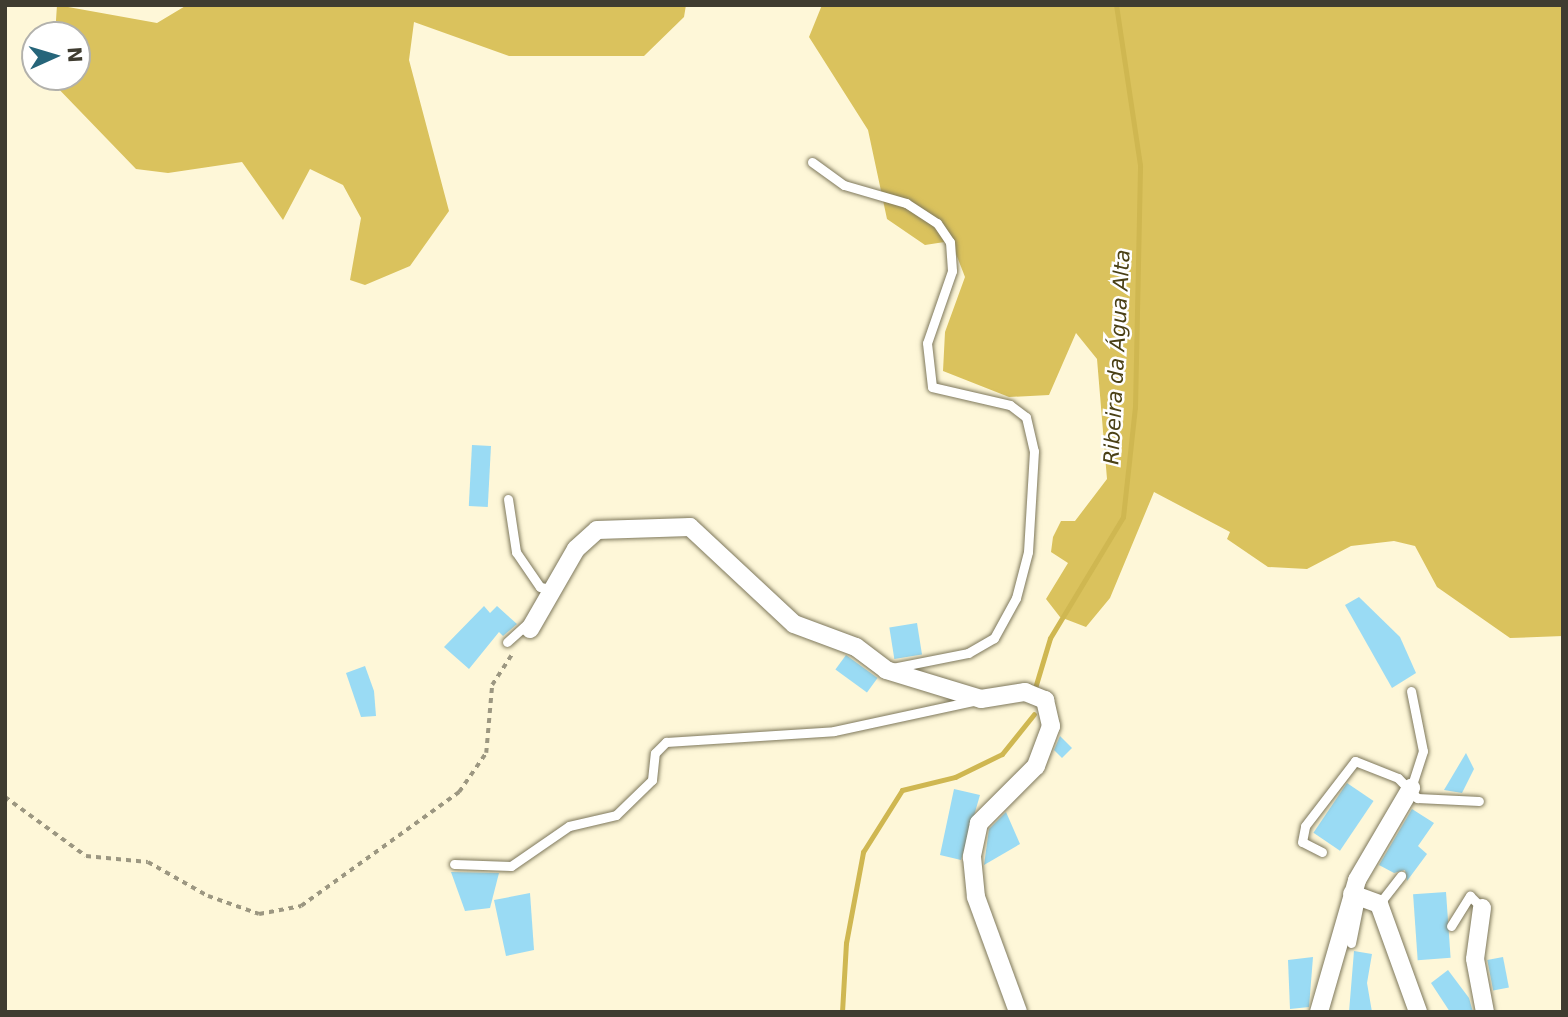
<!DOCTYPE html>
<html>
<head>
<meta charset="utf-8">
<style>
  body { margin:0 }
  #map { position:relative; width:1568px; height:1017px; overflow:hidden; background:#fef7d8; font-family:"DejaVu Sans",sans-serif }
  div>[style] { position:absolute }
  .forest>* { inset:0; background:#dac25d }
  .stream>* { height:5px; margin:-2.5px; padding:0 2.5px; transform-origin:2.5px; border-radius:2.5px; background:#cfb751 }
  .building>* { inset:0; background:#9adbf4; transform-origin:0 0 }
  .path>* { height:3.5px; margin-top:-1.75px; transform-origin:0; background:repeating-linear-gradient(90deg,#9c9781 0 5px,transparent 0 10px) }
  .roads { filter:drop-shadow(0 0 2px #7e785c) drop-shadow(0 0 2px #7e785c) }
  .service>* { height:9px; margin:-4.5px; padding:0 4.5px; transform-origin:4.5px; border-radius:4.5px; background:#fff }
  .minor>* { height:18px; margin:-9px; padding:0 9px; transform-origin:9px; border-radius:9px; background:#fff }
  span { translate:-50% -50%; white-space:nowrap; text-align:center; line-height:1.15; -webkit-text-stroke:5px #fff; paint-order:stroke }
  .water-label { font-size:21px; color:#4a4015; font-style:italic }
  .frame { position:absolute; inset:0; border:7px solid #3f3c30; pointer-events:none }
  .north { position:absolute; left:21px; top:21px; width:70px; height:70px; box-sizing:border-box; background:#fff; border:2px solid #b2b1ac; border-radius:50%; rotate:86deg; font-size:19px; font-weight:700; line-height:28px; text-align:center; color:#3f3c30 }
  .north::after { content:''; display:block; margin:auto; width:24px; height:32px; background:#26657a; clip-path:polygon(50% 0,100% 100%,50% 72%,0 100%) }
</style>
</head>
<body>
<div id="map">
  <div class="forest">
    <div style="clip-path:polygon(57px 5px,157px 23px,187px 5px,686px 5px,684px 17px,644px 56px,509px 56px,414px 22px,409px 60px,449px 211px,410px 266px,365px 285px,350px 280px,361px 218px,343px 185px,310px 169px,283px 220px,242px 162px,168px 173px,136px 169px,51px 81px,77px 77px,77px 35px,55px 35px)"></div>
    <div style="clip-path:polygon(822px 5px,1563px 5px,1563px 636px,1510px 638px,1437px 587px,1415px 546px,1394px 541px,1351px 546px,1307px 569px,1268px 567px,1227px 539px,1230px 532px,1154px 492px,1110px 598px,1086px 627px,1060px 617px,1046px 599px,1068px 563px,1051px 552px,1053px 537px,1061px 521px,1075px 521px,1107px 479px,1097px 359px,1076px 333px,1049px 395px,1009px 397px,943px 371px,945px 332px,965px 277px,951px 241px,925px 245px,887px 219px,868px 130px,809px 37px)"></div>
  </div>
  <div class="stream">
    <div style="left:1035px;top:688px;width:52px;rotate:-73.3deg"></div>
    <div style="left:1050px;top:638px;width:141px;rotate:-58.9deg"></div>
    <div style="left:1123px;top:517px;width:111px;rotate:-83.8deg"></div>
    <div style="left:1135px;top:407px;width:242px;rotate:-88.8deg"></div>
    <div style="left:1140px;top:165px;width:162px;rotate:-98.5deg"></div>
    <div style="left:842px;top:1012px;width:69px;rotate:-86.7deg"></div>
    <div style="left:846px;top:943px;width:93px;rotate:-79.4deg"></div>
    <div style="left:863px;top:852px;width:73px;rotate:-57.8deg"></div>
    <div style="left:902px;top:790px;width:55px;rotate:-13.8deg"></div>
    <div style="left:955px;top:777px;width:52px;rotate:-26.1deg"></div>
    <div style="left:1002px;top:754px;width:51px;rotate:-51.3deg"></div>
  </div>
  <div class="building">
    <div style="left:472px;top:445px;width:19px;height:61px;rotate:3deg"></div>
    <div style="clip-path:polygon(1359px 597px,1400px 637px,1416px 673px,1392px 688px,1345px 605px)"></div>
    <div style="clip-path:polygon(484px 606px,490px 613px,497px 606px,517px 624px,503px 636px,499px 632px,469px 669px,444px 647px)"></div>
    <div style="left:917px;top:623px;width:32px;height:28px;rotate:81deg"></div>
    <div style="left:846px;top:655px;width:39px;height:18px;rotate:36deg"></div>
    <div style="clip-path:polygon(365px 666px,374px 691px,376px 716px,361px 717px,346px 673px)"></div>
    <div style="clip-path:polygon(1060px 736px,1072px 748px,1062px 758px,1054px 750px)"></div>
    <div style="clip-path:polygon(1466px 753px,1474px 769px,1462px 793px,1444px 790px)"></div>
    <div style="left:1347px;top:783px;width:32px;height:60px;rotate:34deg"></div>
    <div style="clip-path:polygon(954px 789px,980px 795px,961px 860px,940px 855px)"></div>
    <div style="clip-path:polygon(1412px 809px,1434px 823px,1418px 846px,1427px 854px,1407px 881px,1405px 870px,1394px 873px,1379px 865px)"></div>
    <div style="clip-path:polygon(1006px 812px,1020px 844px,984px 865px,989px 829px)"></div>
    <div style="clip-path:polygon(451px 872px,499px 873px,490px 908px,465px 911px)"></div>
    <div style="left:1446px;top:892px;width:66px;height:33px;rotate:86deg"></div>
    <div style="clip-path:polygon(530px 893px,534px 950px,506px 956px,494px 900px)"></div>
    <div style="clip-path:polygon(1354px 951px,1372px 954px,1367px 983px,1372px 1012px,1349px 1012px)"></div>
    <div style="clip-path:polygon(1313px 957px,1309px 1007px,1290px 1009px,1288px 960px)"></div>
    <div style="left:1503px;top:957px;width:31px;height:16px;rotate:79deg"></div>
    <div style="clip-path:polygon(1448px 970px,1469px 998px,1473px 1012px,1450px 1012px,1431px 983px)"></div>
  </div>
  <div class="path">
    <div style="left:5px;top:797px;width:100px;rotate:36.1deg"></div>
    <div style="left:86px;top:856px;width:62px;rotate:5.5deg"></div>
    <div style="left:148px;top:862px;width:69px;rotate:29.5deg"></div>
    <div style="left:208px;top:896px;width:54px;rotate:19.4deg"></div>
    <div style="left:259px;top:914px;width:43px;rotate:-10.8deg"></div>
    <div style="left:301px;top:906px;width:195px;rotate:-35.8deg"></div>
    <div style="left:459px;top:792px;width:47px;rotate:-55.3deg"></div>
    <div style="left:486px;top:753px;width:68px;rotate:-85deg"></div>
    <div style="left:492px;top:685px;width:38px;rotate:-57deg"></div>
  </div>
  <div class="roads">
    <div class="service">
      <div style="left:812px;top:162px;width:39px;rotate:36deg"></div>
      <div style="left:844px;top:185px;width:65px;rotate:16.2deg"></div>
      <div style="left:906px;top:203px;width:37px;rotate:33deg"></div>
      <div style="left:937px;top:223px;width:23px;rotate:56deg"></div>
      <div style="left:950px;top:242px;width:29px;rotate:86deg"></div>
      <div style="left:952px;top:271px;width:76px;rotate:109.1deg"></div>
      <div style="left:927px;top:343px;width:44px;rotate:83.5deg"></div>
      <div style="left:932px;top:387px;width:80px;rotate:13deg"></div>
      <div style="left:1010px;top:405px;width:20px;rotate:37deg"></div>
      <div style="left:1026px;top:417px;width:35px;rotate:77deg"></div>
      <div style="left:1034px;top:451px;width:101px;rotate:93.4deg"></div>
      <div style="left:1028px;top:552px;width:48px;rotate:104.6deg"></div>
      <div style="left:1016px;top:598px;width:46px;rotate:118.8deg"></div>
      <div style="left:994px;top:638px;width:30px;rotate:150deg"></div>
      <div style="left:968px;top:653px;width:83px;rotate:168.8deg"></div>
      <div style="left:508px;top:499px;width:54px;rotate:81.4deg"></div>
      <div style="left:516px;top:552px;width:42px;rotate:55.6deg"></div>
      <div style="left:540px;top:587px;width:11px;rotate:10deg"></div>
      <div style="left:507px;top:642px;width:30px;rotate:-42deg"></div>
      <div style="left:1411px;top:691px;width:61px;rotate:78.7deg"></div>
      <div style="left:1423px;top:751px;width:39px;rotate:108deg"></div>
      <div style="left:1322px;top:852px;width:22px;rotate:-153deg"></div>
      <div style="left:1302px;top:842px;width:16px;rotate:-79deg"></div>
      <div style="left:1305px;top:826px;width:82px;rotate:-52.4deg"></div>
      <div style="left:1355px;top:761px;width:46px;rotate:21.6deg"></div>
      <div style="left:1398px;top:778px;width:28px;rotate:46deg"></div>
      <div style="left:1417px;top:798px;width:62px;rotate:2.8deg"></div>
      <div style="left:454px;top:864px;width:57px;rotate:2deg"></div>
      <div style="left:511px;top:866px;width:70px;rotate:-34.6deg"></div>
      <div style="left:569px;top:826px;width:48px;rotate:-13.2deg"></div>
      <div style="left:616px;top:815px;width:50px;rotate:-44.2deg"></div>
      <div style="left:652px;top:780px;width:27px;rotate:-84deg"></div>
      <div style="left:655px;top:753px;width:16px;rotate:-45deg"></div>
      <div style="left:666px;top:742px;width:168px;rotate:-3.7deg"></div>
      <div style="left:834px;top:731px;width:142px;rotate:-12.2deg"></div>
      <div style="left:1379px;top:904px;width:36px;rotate:-52deg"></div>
      <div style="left:1451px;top:926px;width:36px;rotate:-58deg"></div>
      <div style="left:1470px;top:896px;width:17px;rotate:45deg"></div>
      <div style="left:1351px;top:943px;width:41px;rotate:-78.7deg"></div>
    </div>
    <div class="minor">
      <div style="left:530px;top:629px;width:92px;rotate:-60.1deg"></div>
      <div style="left:576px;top:549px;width:28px;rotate:-42deg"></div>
      <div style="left:597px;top:530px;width:93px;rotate:-1.8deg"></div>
      <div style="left:690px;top:527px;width:142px;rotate:43deg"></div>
      <div style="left:794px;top:624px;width:66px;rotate:20.4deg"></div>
      <div style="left:856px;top:647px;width:38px;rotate:37deg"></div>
      <div style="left:886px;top:670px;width:99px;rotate:17deg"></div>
      <div style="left:981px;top:699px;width:45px;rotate:-9deg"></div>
      <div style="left:1025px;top:692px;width:22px;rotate:22deg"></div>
      <div style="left:1045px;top:700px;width:27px;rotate:77deg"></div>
      <div style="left:1051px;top:726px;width:43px;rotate:110.6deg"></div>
      <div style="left:1036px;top:766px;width:81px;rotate:135deg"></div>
      <div style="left:979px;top:823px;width:35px;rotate:102deg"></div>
      <div style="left:972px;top:857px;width:40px;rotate:84.3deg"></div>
      <div style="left:976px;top:897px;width:122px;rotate:69.9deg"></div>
      <div style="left:1352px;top:894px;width:29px;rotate:20deg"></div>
      <div style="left:1379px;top:904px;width:115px;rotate:70.1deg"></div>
      <div style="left:1482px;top:908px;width:51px;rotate:97.8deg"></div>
      <div style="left:1475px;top:959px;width:54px;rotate:79.3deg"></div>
      <div style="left:1319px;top:1012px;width:137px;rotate:-73.9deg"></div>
      <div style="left:1357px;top:880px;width:107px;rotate:-59.6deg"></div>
    </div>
  </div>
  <div class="water-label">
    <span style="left:1117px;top:357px;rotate:-87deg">Ribeira da Água Alta</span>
  </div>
  <div class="frame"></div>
  <div class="north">N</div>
</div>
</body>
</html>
